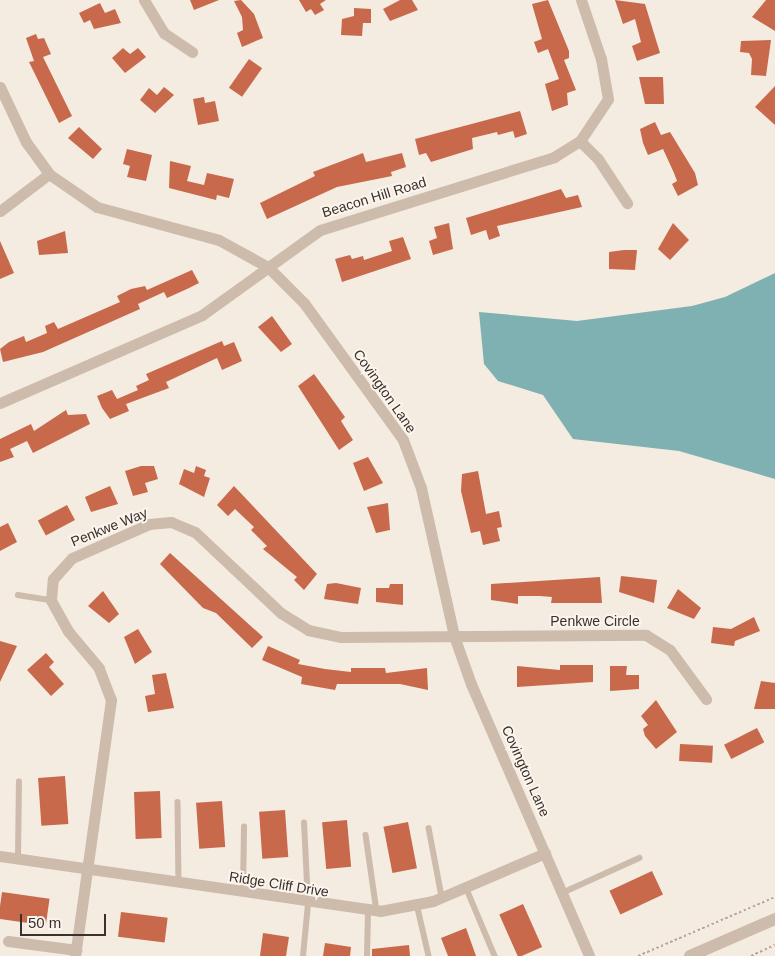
<!DOCTYPE html>
<html>
<head>
<meta charset="utf-8">
<style>
  body { margin:0 }
  #map { position:relative; width:775px; height:956px; overflow:hidden; background:#f4ebe1; font-family:Arial,sans-serif }
  div>[style] { position:absolute }
  .water>* { inset:0; background:#7fb0b2 }
  .building>* { inset:0; background:#c8694b; transform-origin:0 0 }
  .path>* { height:2px; margin-top:-1px; transform-origin:0; background:repeating-linear-gradient(90deg,#b9a596 0 2.5px,transparent 0 5px) }
  .service>* { height:5.5px; margin:-2.75px; padding:0 2.75px; transform-origin:2.75px; border-radius:2.75px; background:#cdbbac }
  .minor>* { height:11px; margin:-5.5px; padding:0 5.5px; transform-origin:5.5px; border-radius:5.5px; background:#cdbbac }
  .tertiary>* { height:12px; margin:-6px; padding:0 6px; transform-origin:6px; border-radius:6px; background:#cdbbac }
  span { translate:-50% -50%; white-space:nowrap; text-align:center; line-height:1.15; -webkit-text-stroke:4px #fbf5ee; paint-order:stroke }
  .street-label { font-size:14px; color:#3b302b }
  .scale { position:absolute; left:20px; top:914px; width:86px; height:22px; box-sizing:border-box; border:2px solid #3b302b; border-top:0; padding-left:6px; font-size:15px; line-height:18px; white-space:nowrap; color:#3b302b; -webkit-text-stroke:4px #fbf5ee; paint-order:stroke }
</style>
</head>
<body>
<div id="map">
  <div class="water">
    <div style="clip-path:polygon(775px 273px,775px 479px,679px 451px,573px 439px,543px 395px,498px 381px,484px 364px,479px 312px,577px 321px,692px 306px,725px 297px)"></div>
  </div>
  <div class="building">
    <div style="clip-path:polygon(190px 0,219px 0,194px 10px)"></div>
    <div style="clip-path:polygon(241px 0,254px 14px,263px 38px,242px 47px,237px 33px,243px 30px,242px 17px,234px 1px)"></div>
    <div style="clip-path:polygon(299px 0,326px 0,320px 4px,324px 10px,315px 15px,311px 9px,306px 12px)"></div>
    <div style="clip-path:polygon(400px 0,412px 0,418px 10px,390px 21px,383px 9px)"></div>
    <div style="clip-path:polygon(548px 0,569px 51px,569px 58px,564px 60px,576px 90px,567px 93px,568px 105px,552px 111px,545px 84px,559px 79px,548px 49px,538px 53px,534px 42px,542px 39px,532px 4px)"></div>
    <div style="clip-path:polygon(615px 0,645px 4px,660px 53px,637px 61px,632px 46px,641px 42px,635px 19px,623px 24px)"></div>
    <div style="clip-path:polygon(766px 0,775px 0,775px 31px,752px 17px)"></div>
    <div style="clip-path:polygon(100px 3px,105px 13px,115px 9px,121px 23px,94px 29px,90px 20px,84px 23px,79px 13px)"></div>
    <div style="clip-path:polygon(354px 8px,371px 9px,371px 23px,363px 23px,362px 36px,341px 35px,342px 19px,354px 16px)"></div>
    <div style="clip-path:polygon(36px 34px,38px 39px,44px 38px,51px 54px,43px 57px,72px 116px,59px 123px,29px 62px,34px 61px,26px 38px)"></div>
    <div style="clip-path:polygon(771px 40px,766px 76px,751px 75px,752px 59px,749px 53px,740px 52px,741px 41px)"></div>
    <div style="clip-path:polygon(123px 48px,130px 54px,138px 48px,146px 57px,125px 73px,112px 58px)"></div>
    <div style="left:249px;top:59px;width:16px;height:35px;rotate:35deg"></div>
    <div style="clip-path:polygon(639px 77px,663px 77px,664px 104px,645px 104px)"></div>
    <div style="clip-path:polygon(775px 86px,775px 125px,755px 107px)"></div>
    <div style="clip-path:polygon(164px 87px,174px 95px,155px 113px,140px 100px,149px 88px,157px 95px)"></div>
    <div style="clip-path:polygon(204px 97px,205px 103px,215px 101px,219px 121px,198px 125px,193px 99px)"></div>
    <div style="clip-path:polygon(520px 111px,527px 134px,515px 138px,513px 131px,498px 135px,497px 132px,472px 138px,473px 149px,431px 162px,426px 153px,419px 155px,415px 139px)"></div>
    <div style="clip-path:polygon(655px 122px,661px 135px,670px 132px,695px 173px,698px 185px,678px 196px,672px 184px,677px 181px,674px 173px,663px 149px,648px 155px,643px 143px,640px 129px)"></div>
    <div style="clip-path:polygon(79px 127px,102px 149px,93px 159px,68px 138px)"></div>
    <div style="clip-path:polygon(127px 149px,152px 155px,146px 181px,127px 177px,130px 166px,123px 164px)"></div>
    <div style="clip-path:polygon(363px 153px,366px 162px,402px 153px,406px 167px,391px 172px,392px 176px,337px 187px,267px 219px,260px 203px,315px 176px,313px 172px)"></div>
    <div style="clip-path:polygon(170px 161px,191px 166px,187px 181px,204px 185px,207px 173px,234px 179px,229px 198px,217px 195px,216px 200px,169px 188px)"></div>
    <div style="clip-path:polygon(561px 189px,566px 198px,578px 195px,582px 207px,497px 226px,500px 236px,489px 240px,486px 230px,471px 235px,466px 218px)"></div>
    <div style="clip-path:polygon(449px 223px,453px 249px,433px 255px,429px 241px,437px 238px,434px 227px)"></div>
    <div style="clip-path:polygon(673px 223px,689px 240px,670px 260px,658px 249px)"></div>
    <div style="clip-path:polygon(65px 231px,68px 253px,39px 255px,37px 241px)"></div>
    <div style="clip-path:polygon(403px 237px,411px 259px,342px 282px,335px 259px,350px 255px,352px 259px,363px 256px,364px 260px,392px 251px,389px 241px)"></div>
    <div style="clip-path:polygon(0 241px,14px 273px,0 279px)"></div>
    <div style="clip-path:polygon(624px 250px,637px 250px,635px 270px,609px 269px,609px 252px)"></div>
    <div style="clip-path:polygon(192px 270px,199px 283px,187px 289px,167px 298px,164px 292px,138px 304px,140px 309px,43px 352px,3px 362px,0 349px,9px 342px,24px 336px,26px 342px,47px 333px,45px 326px,54px 322px,58px 329px,120px 302px,117px 296px,131px 289px,145px 286px,147px 290px)"></div>
    <div style="clip-path:polygon(272px 316px,292px 344px,281px 352px,258px 327px)"></div>
    <div style="clip-path:polygon(222px 341px,224px 346px,234px 342px,242px 361px,222px 370px,217px 358px,166px 382px,169px 388px,126px 404px,129px 411px,110px 419px,102px 408px,97px 396px,112px 390px,117px 399px,138px 390px,136px 386px,149px 380px,146px 374px)"></div>
    <div style="clip-path:polygon(314px 374px,345px 417px,341px 421px,353px 440px,339px 450px,298px 386px)"></div>
    <div style="clip-path:polygon(66px 410px,68px 415px,86px 414px,90px 424px,33px 453px,27px 441px,10px 449px,14px 457px,0 462px,0 439px,31px 424px,34px 431px)"></div>
    <div style="clip-path:polygon(368px 457px,383px 483px,364px 491px,353px 463px)"></div>
    <div style="clip-path:polygon(141px 466px,154px 466px,158px 479px,145px 483px,148px 492px,133px 496px,125px 471px)"></div>
    <div style="clip-path:polygon(196px 466px,206px 470px,204px 476px,210px 478px,204px 497px,179px 484px,184px 469px,194px 473px)"></div>
    <div style="clip-path:polygon(478px 471px,486px 514px,499px 511px,502px 527px,497px 528px,500px 541px,483px 545px,480px 531px,471px 533px,461px 491px,462px 474px)"></div>
    <div style="clip-path:polygon(110px 486px,118px 504px,91px 512px,85px 497px)"></div>
    <div style="clip-path:polygon(234px 486px,317px 574px,304px 590px,294px 580px,297px 577px,263px 549px,267px 546px,251px 530px,254px 527px,235px 509px,228px 516px,217px 505px)"></div>
    <div style="clip-path:polygon(388px 503px,390px 530px,376px 533px,367px 507px)"></div>
    <div style="left:67px;top:505px;width:17px;height:33px;rotate:62deg"></div>
    <div style="clip-path:polygon(8px 523px,17px 542px,0 551px,0 527px)"></div>
    <div style="clip-path:polygon(170px 553px,263px 637px,252px 648px,216px 613px,203px 608px,160px 564px)"></div>
    <div style="clip-path:polygon(621px 576px,657px 580px,654px 603px,619px 592px)"></div>
    <div style="clip-path:polygon(600px 577px,602px 603px,551px 603px,552px 597px,540px 596px,518px 596px,518px 604px,491px 600px,491px 584px)"></div>
    <div style="clip-path:polygon(336px 583px,361px 588px,358px 604px,324px 599px,327px 584px)"></div>
    <div style="clip-path:polygon(390px 584px,403px 584px,403px 605px,376px 602px,376px 588px,389px 588px)"></div>
    <div style="clip-path:polygon(678px 589px,701px 608px,694px 619px,667px 608px)"></div>
    <div style="clip-path:polygon(103px 591px,119px 614px,109px 623px,88px 606px)"></div>
    <div style="clip-path:polygon(754px 617px,760px 631px,735px 641px,734px 646px,711px 643px,713px 627px,731px 629px)"></div>
    <div style="clip-path:polygon(138px 629px,152px 652px,135px 664px,124px 637px)"></div>
    <div style="clip-path:polygon(0 641px,17px 646px,0 682px)"></div>
    <div style="clip-path:polygon(268px 646px,300px 660px,298px 664px,325px 669px,351px 672px,351px 668px,385px 668px,386px 673px,427px 668px,428px 690px,400px 684px,337px 684px,335px 690px,301px 684px,302px 677px,262px 660px)"></div>
    <div style="clip-path:polygon(46px 653px,54px 662px,49px 667px,64px 684px,51px 696px,27px 670px)"></div>
    <div style="clip-path:polygon(560px 665px,593px 665px,593px 682px,517px 687px,517px 666px,560px 670px)"></div>
    <div style="clip-path:polygon(610px 666px,627px 666px,626px 675px,639px 675px,639px 689px,610px 691px)"></div>
    <div style="clip-path:polygon(166px 673px,174px 708px,148px 712px,145px 696px,155px 694px,152px 675px)"></div>
    <div style="clip-path:polygon(761px 681px,775px 683px,775px 709px,754px 709px)"></div>
    <div style="clip-path:polygon(656px 700px,677px 732px,656px 749px,645px 736px,643px 729px,648px 725px,641px 716px)"></div>
    <div style="left:757px;top:728px;width:16px;height:37px;rotate:63deg"></div>
    <div style="left:680px;top:744px;width:33px;height:17px;rotate:3deg"></div>
    <div style="left:65px;top:776px;width:48px;height:27px;rotate:86deg"></div>
    <div style="left:160px;top:791px;width:47px;height:26px;rotate:88deg"></div>
    <div style="left:222px;top:801px;width:46px;height:26px;rotate:86deg"></div>
    <div style="left:285px;top:810px;width:47px;height:26px;rotate:86deg"></div>
    <div style="left:347px;top:820px;width:47px;height:25px;rotate:85deg"></div>
    <div style="left:408px;top:822px;width:47px;height:25px;rotate:79deg"></div>
    <div style="left:652px;top:871px;width:26px;height:47px;rotate:65deg"></div>
    <div style="left:2px;top:892px;width:48px;height:27px;rotate:8deg"></div>
    <div style="left:523px;top:904px;width:47px;height:26px;rotate:66deg"></div>
    <div style="left:121px;top:912px;width:47px;height:25px;rotate:7deg"></div>
    <div style="clip-path:polygon(466px 928px,476px 956px,448px 956px,441px 938px)"></div>
    <div style="clip-path:polygon(263px 933px,289px 937px,286px 956px,260px 956px)"></div>
    <div style="clip-path:polygon(325px 943px,351px 947px,350px 956px,323px 956px)"></div>
    <div style="clip-path:polygon(409px 945px,410px 956px,372px 956px,372px 949px)"></div>
  </div>
  <div class="path">
    <div style="left:638px;top:956px;width:149px;rotate:-23.3deg"></div>
    <div style="left:751px;top:956px;width:26px;rotate:-25deg"></div>
  </div>
  <div class="service">
    <div style="left:18px;top:595px;width:33px;rotate:9deg"></div>
    <div style="left:178px;top:802px;width:80px;rotate:89.3deg"></div>
    <div style="left:429px;top:828px;width:70px;rotate:79.3deg"></div>
    <div style="left:366px;top:835px;width:77px;rotate:81.8deg"></div>
    <div style="left:18px;top:859px;width:77px;rotate:-89.3deg"></div>
    <div style="left:466px;top:887px;width:75px;rotate:67.2deg"></div>
    <div style="left:243px;top:892px;width:65px;rotate:-89.1deg"></div>
    <div style="left:562px;top:893px;width:85px;rotate:-24.4deg"></div>
    <div style="left:417px;top:904px;width:53px;rotate:77deg"></div>
    <div style="left:303px;top:956px;width:52px;rotate:-84.5deg"></div>
    <div style="left:308px;top:904px;width:81px;rotate:-92.8deg"></div>
    <div style="left:367px;top:956px;width:45px;rotate:-88.7deg"></div>
  </div>
  <div class="minor">
    <div style="left:144px;top:0;width:39px;rotate:59deg"></div>
    <div style="left:164px;top:33px;width:34px;rotate:34deg"></div>
    <div style="left:0;top:87px;width:61px;rotate:64.7deg"></div>
    <div style="left:26px;top:142px;width:39px;rotate:54deg"></div>
    <div style="left:49px;top:174px;width:58px;rotate:34.5deg"></div>
    <div style="left:97px;top:207px;width:126px;rotate:15.1deg"></div>
    <div style="left:219px;top:240px;width:56px;rotate:28.9deg"></div>
    <div style="left:268px;top:267px;width:51px;rotate:45deg"></div>
    <div style="left:304px;top:303px;width:169px;rotate:54.1deg"></div>
    <div style="left:403px;top:440px;width:51px;rotate:69.4deg"></div>
    <div style="left:421px;top:488px;width:152px;rotate:77.4deg"></div>
    <div style="left:454px;top:636px;width:51px;rotate:70.5deg"></div>
    <div style="left:471px;top:684px;width:296px;rotate:66.5deg"></div>
    <div style="left:580px;top:141px;width:25px;rotate:45deg"></div>
    <div style="left:598px;top:159px;width:53px;rotate:56.6deg"></div>
    <div style="left:0;top:211px;width:61px;rotate:-37.1deg"></div>
    <div style="left:0;top:403px;width:220px;rotate:-23.5deg"></div>
    <div style="left:202px;top:315px;width:145px;rotate:-35.8deg"></div>
    <div style="left:320px;top:230px;width:245px;rotate:-17.3deg"></div>
    <div style="left:554px;top:157px;width:31px;rotate:-32deg"></div>
    <div style="left:580px;top:141px;width:50px;rotate:-56.3deg"></div>
    <div style="left:608px;top:99px;width:41px;rotate:-99.9deg"></div>
    <div style="left:601px;top:59px;width:62px;rotate:-108.7deg"></div>
    <div style="left:0;top:856px;width:384px;rotate:8.2deg"></div>
    <div style="left:380px;top:911px;width:54px;rotate:-10.7deg"></div>
    <div style="left:433px;top:901px;width:122px;rotate:-23.2deg"></div>
    <div style="left:8px;top:941px;width:69px;rotate:7.5deg"></div>
    <div style="left:75px;top:956px;width:259px;rotate:-82deg"></div>
    <div style="left:111px;top:700px;width:34px;rotate:-111deg"></div>
    <div style="left:99px;top:668px;width:48px;rotate:-130deg"></div>
    <div style="left:68px;top:631px;width:35px;rotate:-119deg"></div>
    <div style="left:51px;top:600px;width:21px;rotate:-85deg"></div>
    <div style="left:53px;top:579px;width:28px;rotate:-48deg"></div>
    <div style="left:72px;top:558px;width:84px;rotate:-23.8deg"></div>
    <div style="left:149px;top:524px;width:22px;rotate:-5deg"></div>
    <div style="left:171px;top:522px;width:26px;rotate:23deg"></div>
    <div style="left:195px;top:532px;width:118px;rotate:43.3deg"></div>
    <div style="left:281px;top:613px;width:32px;rotate:32deg"></div>
    <div style="left:308px;top:630px;width:34px;rotate:12deg"></div>
    <div style="left:341px;top:637px;width:305px;rotate:-0.4deg"></div>
    <div style="left:646px;top:635px;width:28px;rotate:32deg"></div>
    <div style="left:670px;top:650px;width:61px;rotate:53.7deg"></div>
  </div>
  <div class="tertiary">
    <div style="left:690px;top:956px;width:93px;rotate:-23.5deg"></div>
  </div>
  <div class="street-label">
    <span style="left:374px;top:197px;rotate:-17deg">Beacon Hill Road</span>
    <span style="left:385px;top:391px;rotate:55deg">Covington Lane</span>
    <span style="left:109px;top:527px;rotate:-22deg">Penkwe Way</span>
    <span style="left:595px;top:621px">Penkwe Circle</span>
    <span style="left:526px;top:771px;rotate:66deg">Covington Lane</span>
    <span style="left:279px;top:884px;rotate:9deg">Ridge Cliff Drive</span>
  </div>
  <div class="scale">50 m</div>
</div>
</body>
</html>
